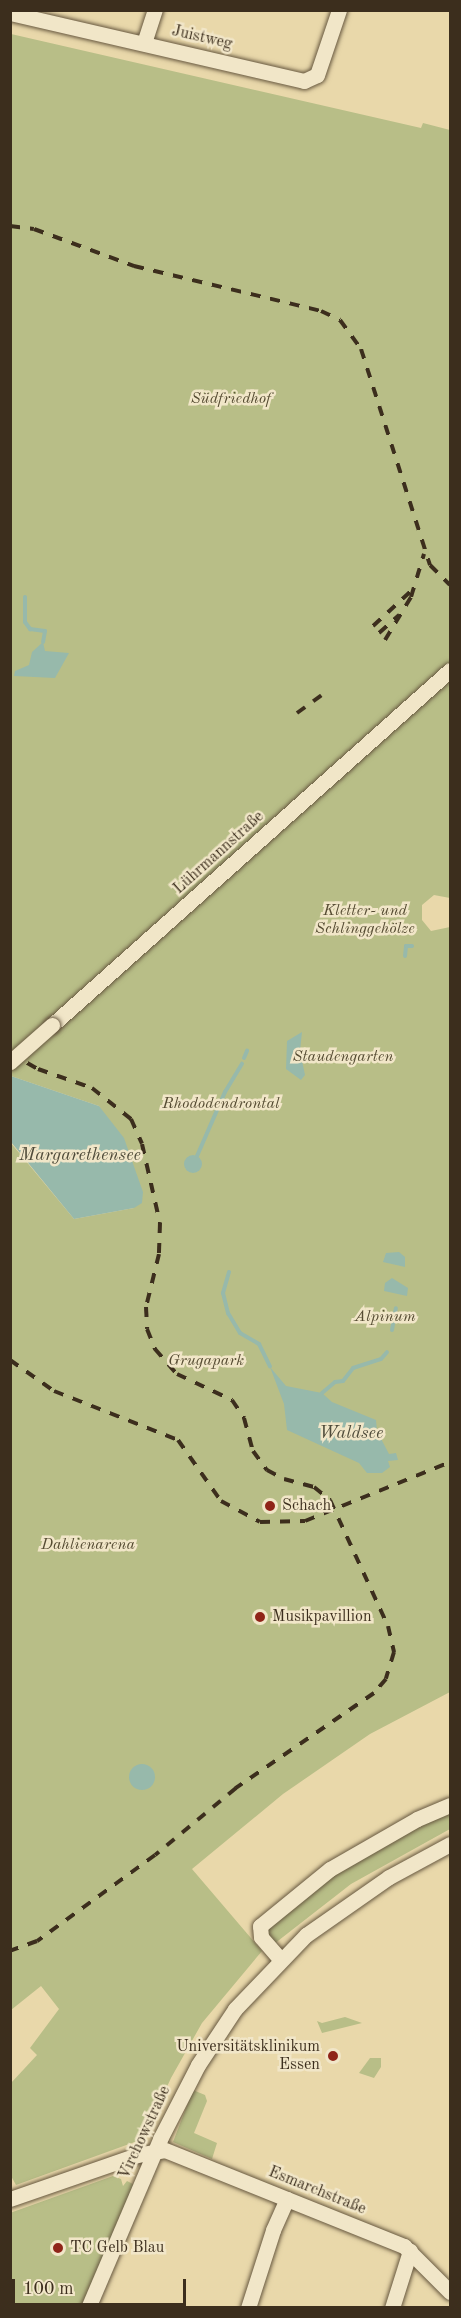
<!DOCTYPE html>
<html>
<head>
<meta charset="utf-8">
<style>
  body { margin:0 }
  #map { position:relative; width:461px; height:2318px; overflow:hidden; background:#e9d8aa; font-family:"Old Standard TT",serif }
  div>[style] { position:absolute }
  .green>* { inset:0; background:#b8be87 }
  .water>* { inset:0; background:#97b9ab }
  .round { border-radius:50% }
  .stream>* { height:4px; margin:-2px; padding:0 2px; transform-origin:2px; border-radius:2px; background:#97b9ab }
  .roads { filter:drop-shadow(0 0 2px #675840) drop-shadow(0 0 2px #675840) }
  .minor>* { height:15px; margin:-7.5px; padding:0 7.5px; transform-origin:7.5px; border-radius:7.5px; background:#f1e6c8 }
  .rail>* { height:4px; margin-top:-2px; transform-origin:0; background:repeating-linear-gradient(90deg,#3c2e1d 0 10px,transparent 0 20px) }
  .bridges { filter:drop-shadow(0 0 2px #675840) drop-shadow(0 0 2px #675840) }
  .minor-bridge>* { height:15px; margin:-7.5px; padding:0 7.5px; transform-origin:7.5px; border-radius:7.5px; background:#f1e6c8 }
  .dots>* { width:16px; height:16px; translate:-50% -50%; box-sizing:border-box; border:3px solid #f1e6c8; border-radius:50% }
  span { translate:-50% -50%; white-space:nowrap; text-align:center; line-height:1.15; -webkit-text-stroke:5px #f1e6c8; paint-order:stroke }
  .street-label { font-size:16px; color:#3c2e1d }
  .park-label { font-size:16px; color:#554b32; font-style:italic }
  .poi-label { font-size:16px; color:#3c2e1d }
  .left { translate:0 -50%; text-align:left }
  .right { translate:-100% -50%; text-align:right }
  .water-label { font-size:18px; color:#4e4a39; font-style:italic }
  .frame { position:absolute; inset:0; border:12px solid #3c2e1d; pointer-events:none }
  .scale { position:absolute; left:12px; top:2279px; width:174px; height:27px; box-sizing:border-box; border:3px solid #3c2e1d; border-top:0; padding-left:8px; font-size:18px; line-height:21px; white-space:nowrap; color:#3c2e1d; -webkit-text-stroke:4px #f1e6c8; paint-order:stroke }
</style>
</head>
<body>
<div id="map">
  <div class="green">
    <div style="clip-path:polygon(11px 34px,421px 128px,423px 123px,450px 130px,450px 898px,434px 895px,422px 905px,422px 920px,431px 931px,450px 927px,450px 1692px,370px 1734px,283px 1794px,192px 1869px,262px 1951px,202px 2023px,171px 2078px,143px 2139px,16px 2185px,11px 2176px,11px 2083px,37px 2055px,30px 2048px,59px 2009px,41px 1986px,11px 2010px,10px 1142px,74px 1219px,134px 1208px,99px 1106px,11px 1076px)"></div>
    <div style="clip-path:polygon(450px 1810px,450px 1829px,351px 1884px,274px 1944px,266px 1930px,285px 1910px,365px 1853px)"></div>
    <div style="clip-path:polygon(345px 2017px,362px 2023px,322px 2033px,317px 2021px,322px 2023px)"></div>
    <div style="clip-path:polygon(370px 2058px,381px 2058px,381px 2067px,374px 2078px,359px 2073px)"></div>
    <div style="clip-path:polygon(193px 2090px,205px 2095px,207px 2101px,194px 2133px,217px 2143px,212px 2159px,173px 2142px)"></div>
    <div style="clip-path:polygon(113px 2176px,121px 2179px,123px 2186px,127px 2181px,135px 2185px,82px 2307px,11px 2307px,10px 2213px)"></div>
  </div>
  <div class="water">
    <div style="clip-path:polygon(43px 642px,45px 651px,69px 653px,55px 678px,14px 676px,15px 671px,29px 665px,32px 652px)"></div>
    <div style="clip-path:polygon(302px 1032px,300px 1051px,305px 1075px,301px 1080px,286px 1069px,287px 1041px)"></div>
    <div style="clip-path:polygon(11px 1076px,99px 1106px,124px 1138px,143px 1192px,142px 1203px,134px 1208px,74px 1219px,11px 1142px)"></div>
    <div class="round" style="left:184px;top:1155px;width:18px;height:18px"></div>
    <div style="clip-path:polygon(399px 1252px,405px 1257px,405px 1267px,383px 1262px,386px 1253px)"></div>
    <div style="clip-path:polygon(392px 1278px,408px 1288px,407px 1296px,384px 1291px,385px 1283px)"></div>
    <div style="clip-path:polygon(270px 1367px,286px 1386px,322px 1393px,332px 1402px,376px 1420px,377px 1431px,389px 1454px,396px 1453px,398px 1460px,388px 1461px,390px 1467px,382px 1473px,367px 1473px,359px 1463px,287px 1430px,284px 1404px)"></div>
    <div class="round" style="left:129px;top:1764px;width:26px;height:26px"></div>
  </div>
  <div class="stream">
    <div style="left:25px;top:597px;width:25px;rotate:90deg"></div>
    <div style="left:25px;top:622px;width:9px;rotate:54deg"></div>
    <div style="left:30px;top:629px;width:15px;rotate:8deg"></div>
    <div style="left:45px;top:631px;width:11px;rotate:100deg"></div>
    <div style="left:405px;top:956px;width:10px;rotate:-84deg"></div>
    <div style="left:406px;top:946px;width:6px"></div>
    <div style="left:244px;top:1058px;width:8px;rotate:-67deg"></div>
    <div style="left:197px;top:1156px;width:70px;rotate:-66.4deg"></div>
    <div style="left:225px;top:1092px;width:33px;rotate:-59deg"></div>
    <div style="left:229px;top:1272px;width:22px;rotate:106deg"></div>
    <div style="left:223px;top:1293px;width:21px;rotate:76deg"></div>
    <div style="left:228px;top:1313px;width:23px;rotate:59deg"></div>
    <div style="left:240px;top:1333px;width:22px;rotate:30deg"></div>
    <div style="left:259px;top:1344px;width:25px;rotate:64deg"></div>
    <div style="left:392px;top:1330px;width:22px;rotate:-80deg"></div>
    <div style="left:322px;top:1393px;width:17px;rotate:-40deg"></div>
    <div style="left:335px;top:1382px;width:8px;rotate:-7deg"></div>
    <div style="left:343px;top:1381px;width:16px;rotate:-52deg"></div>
    <div style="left:353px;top:1368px;width:29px;rotate:-18deg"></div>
    <div style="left:381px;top:1359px;width:9px;rotate:-49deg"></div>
  </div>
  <div class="roads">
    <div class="minor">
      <div style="left:10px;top:13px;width:302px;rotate:13deg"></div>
      <div style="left:304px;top:81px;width:14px;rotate:-25deg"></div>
      <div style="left:317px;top:75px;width:69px;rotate:-71.3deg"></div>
      <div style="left:144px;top:43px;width:35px;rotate:-72deg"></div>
      <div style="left:52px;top:1025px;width:533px;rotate:-41.73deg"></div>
      <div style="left:280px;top:1959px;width:29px;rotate:-131deg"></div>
      <div style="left:261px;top:1937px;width:11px;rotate:-95deg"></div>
      <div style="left:260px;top:1926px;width:90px;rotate:-39.2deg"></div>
      <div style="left:330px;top:1869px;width:100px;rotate:-29.9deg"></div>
      <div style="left:417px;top:1819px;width:36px;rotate:-23deg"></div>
      <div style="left:10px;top:2199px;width:134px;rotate:-19.1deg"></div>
      <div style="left:137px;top:2155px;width:28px;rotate:-10deg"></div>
      <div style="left:165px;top:2150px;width:258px;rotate:21.9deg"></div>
      <div style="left:404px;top:2246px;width:65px;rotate:45deg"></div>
      <div style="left:88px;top:2308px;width:184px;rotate:-66.9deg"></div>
      <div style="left:160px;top:2139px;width:83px;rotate:-62.8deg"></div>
      <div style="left:198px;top:2065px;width:67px;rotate:-56.5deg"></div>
      <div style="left:235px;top:2009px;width:103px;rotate:-46.2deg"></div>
      <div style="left:306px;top:1935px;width:101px;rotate:-34.9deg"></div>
      <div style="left:389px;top:1877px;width:69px;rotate:-28.4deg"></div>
      <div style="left:248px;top:2308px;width:82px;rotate:-72.2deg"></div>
      <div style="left:273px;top:2230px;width:34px;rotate:-66deg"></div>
      <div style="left:392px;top:2308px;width:60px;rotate:-72.5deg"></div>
    </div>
  </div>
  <div class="rail">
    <div style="left:10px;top:226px;width:24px;rotate:7deg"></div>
    <div style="left:34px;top:229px;width:107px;rotate:20.3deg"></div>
    <div style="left:134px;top:266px;width:192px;rotate:13.5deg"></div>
    <div style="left:321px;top:311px;width:21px;rotate:25deg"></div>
    <div style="left:340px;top:320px;width:36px;rotate:54deg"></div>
    <div style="left:361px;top:349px;width:227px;rotate:72.3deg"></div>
    <div style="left:430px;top:565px;width:28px;rotate:45deg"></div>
    <div style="left:373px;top:626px;width:52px;rotate:-42.6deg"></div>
    <div style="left:379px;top:633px;width:27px;rotate:-42deg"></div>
    <div style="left:385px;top:640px;width:50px;rotate:-58.8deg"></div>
    <div style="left:411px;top:597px;width:45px;rotate:-73.2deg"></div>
    <div style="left:297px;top:713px;width:36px;rotate:-36deg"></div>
    <div style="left:10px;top:1053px;width:32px;rotate:30deg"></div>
    <div style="left:38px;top:1069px;width:57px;rotate:19.4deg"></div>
    <div style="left:92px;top:1088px;width:50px;rotate:38.5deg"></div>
    <div style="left:131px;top:1119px;width:27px;rotate:66deg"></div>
    <div style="left:142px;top:1144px;width:81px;rotate:77.2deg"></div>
    <div style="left:160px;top:1223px;width:31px;rotate:92deg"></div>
    <div style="left:159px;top:1254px;width:55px;rotate:103.8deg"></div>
    <div style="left:146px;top:1307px;width:22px;rotate:87deg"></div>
    <div style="left:147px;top:1329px;width:22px;rotate:68deg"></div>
    <div style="left:155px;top:1349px;width:33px;rotate:49deg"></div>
    <div style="left:177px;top:1374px;width:61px;rotate:25.3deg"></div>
    <div style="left:232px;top:1400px;width:22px;rotate:56deg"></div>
    <div style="left:244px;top:1418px;width:34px;rotate:75deg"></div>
    <div style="left:253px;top:1451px;width:24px;rotate:54deg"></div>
    <div style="left:267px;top:1470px;width:19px;rotate:28deg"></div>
    <div style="left:284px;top:1479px;width:31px;rotate:15deg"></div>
    <div style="left:314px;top:1487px;width:21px;rotate:39deg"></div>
    <div style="left:330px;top:1500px;width:139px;rotate:65.3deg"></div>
    <div style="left:388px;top:1626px;width:27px;rotate:77deg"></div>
    <div style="left:394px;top:1652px;width:28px;rotate:107deg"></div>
    <div style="left:386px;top:1679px;width:18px;rotate:131deg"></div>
    <div style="left:374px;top:1693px;width:168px;rotate:145.5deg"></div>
    <div style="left:236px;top:1788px;width:105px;rotate:140.4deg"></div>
    <div style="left:155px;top:1855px;width:146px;rotate:143.9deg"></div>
    <div style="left:37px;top:1941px;width:29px;rotate:160deg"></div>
    <div style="left:10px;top:1360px;width:54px;rotate:35.2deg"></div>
    <div style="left:54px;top:1391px;width:133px;rotate:21.6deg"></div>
    <div style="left:178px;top:1440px;width:75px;rotate:54.8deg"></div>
    <div style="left:221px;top:1501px;width:44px;rotate:28.3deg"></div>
    <div style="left:260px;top:1522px;width:45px;rotate:-1.3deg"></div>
    <div style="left:305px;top:1521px;width:157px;rotate:-22.1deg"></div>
  </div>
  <div class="bridges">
    <div class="minor-bridge">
      <div style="left:10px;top:1062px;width:56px;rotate:-41.4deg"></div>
    </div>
  </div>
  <div class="dots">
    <div style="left:270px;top:1506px;background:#8f2418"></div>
    <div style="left:260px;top:1617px;background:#8f2418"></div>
    <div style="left:333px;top:2056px;background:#8f2418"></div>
    <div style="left:58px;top:2248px;background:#8f2418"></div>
  </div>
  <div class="street-label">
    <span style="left:202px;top:38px;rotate:13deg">Juistweg</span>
    <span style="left:219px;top:853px;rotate:-42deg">Lührmannstraße</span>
    <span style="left:145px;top:2133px;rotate:-65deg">Virchowstraße</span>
    <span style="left:317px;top:2191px;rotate:22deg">Esmarchstraße</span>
  </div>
  <div class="park-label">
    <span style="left:231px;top:399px">Südfriedhof</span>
    <span style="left:365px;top:920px">Kletter- und<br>Schlinggehölze</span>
    <span style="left:343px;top:1057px">Staudengarten</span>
    <span style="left:221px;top:1104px">Rhododendrontal</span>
    <span style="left:385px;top:1317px">Alpinum</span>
    <span style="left:206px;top:1361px">Grugapark</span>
    <span style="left:88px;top:1545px">Dahlienarena</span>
  </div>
  <div class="poi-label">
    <span class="left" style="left:282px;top:1506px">Schach</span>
    <span class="left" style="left:272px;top:1617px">Musikpavillion</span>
    <span class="right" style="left:320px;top:2056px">Universitätsklinikum<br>Essen</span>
    <span class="left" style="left:70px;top:2248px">TC Gelb Blau</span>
  </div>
  <div class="water-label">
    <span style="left:80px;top:1155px">Margarethensee</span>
    <span style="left:351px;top:1433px">Waldsee</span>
  </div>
  <div class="frame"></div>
  <div class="scale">100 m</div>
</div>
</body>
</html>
